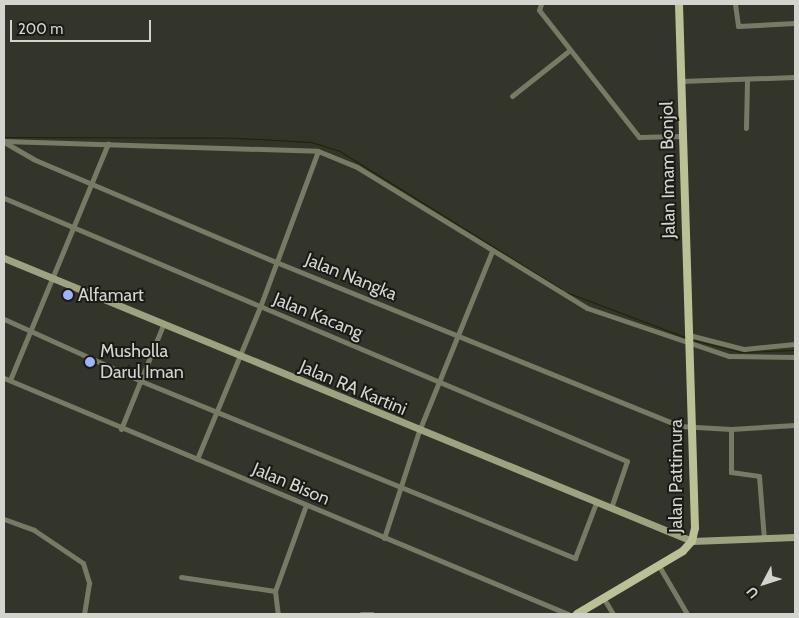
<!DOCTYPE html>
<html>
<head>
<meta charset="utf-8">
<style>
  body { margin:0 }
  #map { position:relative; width:799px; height:618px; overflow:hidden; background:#33342a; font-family:Cabin,sans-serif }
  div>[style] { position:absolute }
  .stream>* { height:1px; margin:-0.5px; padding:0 0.5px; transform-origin:0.5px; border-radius:0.5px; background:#212300 }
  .minor>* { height:5px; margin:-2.5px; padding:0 2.5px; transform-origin:2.5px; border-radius:2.5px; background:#777a65 }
  .secondary>* { height:7px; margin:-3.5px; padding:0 3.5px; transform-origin:3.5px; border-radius:3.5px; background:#9ea281 }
  .primary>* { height:8px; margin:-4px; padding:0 4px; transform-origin:4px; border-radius:4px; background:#bcc096 }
  .dots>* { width:14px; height:14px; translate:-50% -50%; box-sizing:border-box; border:2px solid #1a1b16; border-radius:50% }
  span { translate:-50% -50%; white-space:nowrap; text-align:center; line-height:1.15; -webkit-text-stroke:4px #1a1b16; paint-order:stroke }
  .street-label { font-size:18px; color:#d3d4cd }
  .poi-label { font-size:18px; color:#d3d4cd }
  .left { translate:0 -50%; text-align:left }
  .frame { position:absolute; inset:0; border:5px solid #d3d4cd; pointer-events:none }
  .north { position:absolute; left:739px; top:558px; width:50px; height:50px; -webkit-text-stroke:4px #1a1b16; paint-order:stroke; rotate:230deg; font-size:14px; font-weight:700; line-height:20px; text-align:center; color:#d3d4cd }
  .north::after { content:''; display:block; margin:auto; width:18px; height:22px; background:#d3d4cd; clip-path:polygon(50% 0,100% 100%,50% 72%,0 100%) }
  .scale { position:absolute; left:10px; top:20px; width:141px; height:22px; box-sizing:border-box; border:2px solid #d3d4cd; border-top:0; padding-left:6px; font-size:15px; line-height:18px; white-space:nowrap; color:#d3d4cd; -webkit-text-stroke:4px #1a1b16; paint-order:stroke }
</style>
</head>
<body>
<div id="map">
  <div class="stream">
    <div style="left:4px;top:137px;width:234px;rotate:0.2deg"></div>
    <div style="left:238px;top:138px;width:73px;rotate:3.1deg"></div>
    <div style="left:311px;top:142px;width:28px;rotate:17deg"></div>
    <div style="left:338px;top:150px;width:263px;rotate:31.9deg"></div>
    <div style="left:566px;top:292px;width:129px;rotate:20.8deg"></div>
    <div style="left:693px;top:340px;width:49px;rotate:14.3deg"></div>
    <div style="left:740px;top:352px;width:55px;rotate:-2.1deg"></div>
  </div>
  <div class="minor">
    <div style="left:541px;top:4px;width:6px;rotate:108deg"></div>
    <div style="left:539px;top:10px;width:162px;rotate:51.8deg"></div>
    <div style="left:639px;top:137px;width:42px;rotate:-1.4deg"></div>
    <div style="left:735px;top:4px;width:22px;rotate:82deg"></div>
    <div style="left:738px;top:26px;width:57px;rotate:-3deg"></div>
    <div style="left:681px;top:81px;width:114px;rotate:-2deg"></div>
    <div style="left:512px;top:96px;width:74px;rotate:-38.4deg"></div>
    <div style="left:746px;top:128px;width:49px;rotate:-88.8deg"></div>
    <div style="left:4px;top:141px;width:314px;rotate:1.8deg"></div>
    <div style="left:318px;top:151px;width:42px;rotate:22.3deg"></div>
    <div style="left:357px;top:167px;width:270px;rotate:31.5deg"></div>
    <div style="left:587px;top:308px;width:150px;rotate:18.7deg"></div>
    <div style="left:729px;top:356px;width:66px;rotate:0.9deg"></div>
    <div style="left:4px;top:142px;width:34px;rotate:30deg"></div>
    <div style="left:33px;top:159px;width:264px;rotate:23deg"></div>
    <div style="left:276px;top:262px;width:435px;rotate:22.1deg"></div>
    <div style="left:679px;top:426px;width:52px;rotate:3.3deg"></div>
    <div style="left:731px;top:429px;width:64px;rotate:-3.6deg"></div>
    <div style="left:4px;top:198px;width:676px;rotate:22.89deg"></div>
    <div style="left:627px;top:461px;width:50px;rotate:108.8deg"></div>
    <div style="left:4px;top:319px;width:150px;rotate:24.3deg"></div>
    <div style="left:141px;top:381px;width:469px;rotate:22.2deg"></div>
    <div style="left:575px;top:558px;width:59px;rotate:-69.1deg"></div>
    <div style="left:689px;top:335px;width:57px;rotate:14.3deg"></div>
    <div style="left:744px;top:349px;width:51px;rotate:-5.6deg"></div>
    <div style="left:4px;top:378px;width:611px;rotate:22.71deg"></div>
    <div style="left:10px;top:380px;width:256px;rotate:-67.5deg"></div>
    <div style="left:121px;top:429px;width:112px;rotate:-68deg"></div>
    <div style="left:731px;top:429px;width:43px;rotate:90deg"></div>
    <div style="left:731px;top:472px;width:28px;rotate:8deg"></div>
    <div style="left:759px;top:476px;width:63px;rotate:85.5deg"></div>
    <div style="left:197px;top:459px;width:165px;rotate:-67.5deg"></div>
    <div style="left:260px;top:307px;width:166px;rotate:-69.6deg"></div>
    <div style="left:4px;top:519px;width:32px;rotate:20deg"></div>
    <div style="left:34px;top:530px;width:59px;rotate:34deg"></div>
    <div style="left:83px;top:563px;width:21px;rotate:73deg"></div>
    <div style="left:89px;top:583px;width:31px;rotate:99deg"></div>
    <div style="left:384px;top:538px;width:113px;rotate:-71.9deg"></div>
    <div style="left:419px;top:431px;width:194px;rotate:-67.9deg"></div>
    <div style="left:659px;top:566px;width:56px;rotate:59.7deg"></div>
    <div style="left:181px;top:577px;width:95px;rotate:8.5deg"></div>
    <div style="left:275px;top:591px;width:23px;rotate:83deg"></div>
    <div style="left:275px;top:591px;width:91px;rotate:-70.2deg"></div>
    <div style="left:604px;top:599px;width:17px;rotate:59deg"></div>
    <div style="left:361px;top:614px;width:11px"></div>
  </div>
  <div class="secondary">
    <div style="left:4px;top:258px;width:744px;rotate:22.36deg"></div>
    <div style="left:692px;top:541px;width:103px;rotate:-2.2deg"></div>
  </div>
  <div class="primary">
    <div style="left:577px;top:614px;width:123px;rotate:-30.7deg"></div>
    <div style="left:683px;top:551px;width:13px;rotate:-48deg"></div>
    <div style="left:692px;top:541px;width:13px;rotate:-77deg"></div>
    <div style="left:695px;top:528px;width:524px;rotate:-91.75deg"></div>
  </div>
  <div class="dots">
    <div style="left:68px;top:295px;background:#9bb4fd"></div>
    <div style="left:90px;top:362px;background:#9bb4fd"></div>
  </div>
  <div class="street-label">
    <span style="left:668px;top:170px;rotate:-91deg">Jalan Imam Bonjol</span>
    <span style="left:351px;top:277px;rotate:22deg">Jalan Nangka</span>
    <span style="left:318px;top:316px;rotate:22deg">Jalan Kacang</span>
    <span style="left:353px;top:388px;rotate:23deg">Jalan RA Kartini</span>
    <span style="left:676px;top:476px;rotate:-90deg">Jalan Pattimura</span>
    <span style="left:291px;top:484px;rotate:23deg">Jalan Bison</span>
  </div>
  <div class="poi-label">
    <span class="left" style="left:78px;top:295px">Alfamart</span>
    <span class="left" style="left:100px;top:362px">Musholla<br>Darul Iman</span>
  </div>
  <div class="frame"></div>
  <div class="north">U</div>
  <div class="scale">200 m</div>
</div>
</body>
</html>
